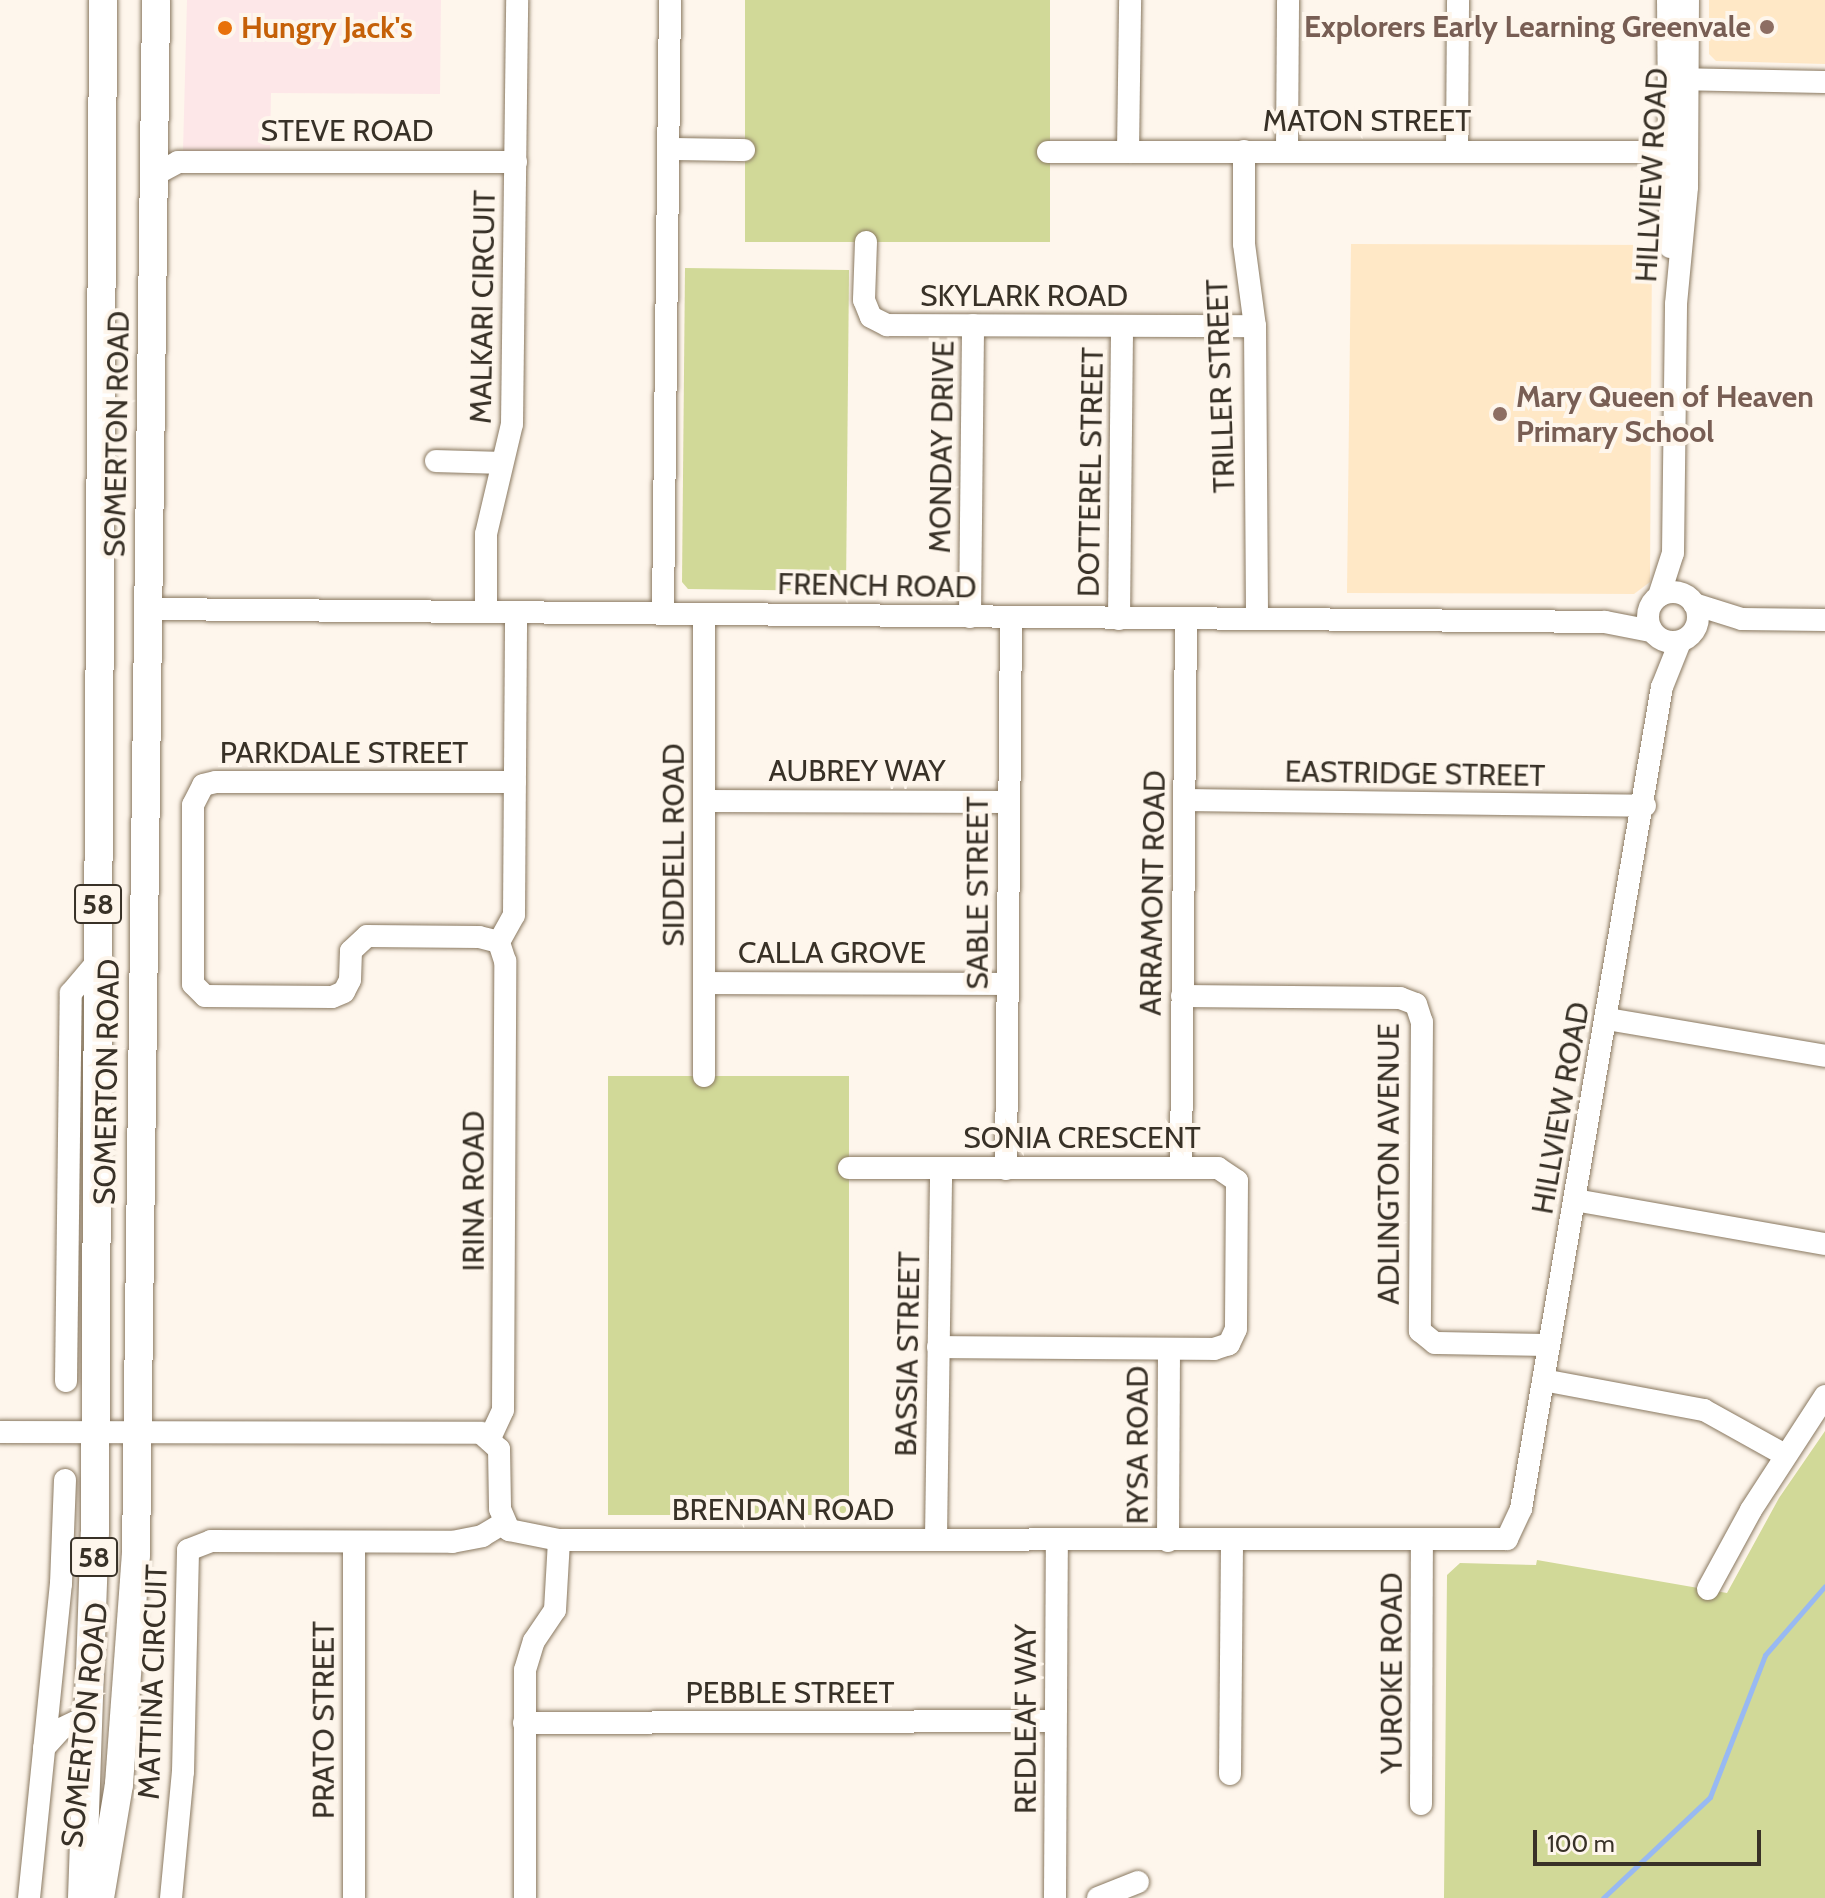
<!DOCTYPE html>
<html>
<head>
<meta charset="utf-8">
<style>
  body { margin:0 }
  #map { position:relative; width:1825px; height:1898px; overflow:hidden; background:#fef6ec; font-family:Cabin,sans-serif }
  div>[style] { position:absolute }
  .commercial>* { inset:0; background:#fde7e8 }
  .built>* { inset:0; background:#ffe8c6 }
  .green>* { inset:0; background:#d1d998; transform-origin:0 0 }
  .stream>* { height:5px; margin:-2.5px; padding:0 2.5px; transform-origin:2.5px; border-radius:2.5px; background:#98b9f2 }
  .roads { filter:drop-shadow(0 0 2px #897860) drop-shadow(0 0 2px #897860) }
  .minor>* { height:22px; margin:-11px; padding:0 11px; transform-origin:11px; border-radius:11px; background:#fff }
  .minor>.ring { margin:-11px; padding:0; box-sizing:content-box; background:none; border:22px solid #fff; border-radius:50% }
  .major>* { height:28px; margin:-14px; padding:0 14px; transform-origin:14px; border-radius:14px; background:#fff }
  .dots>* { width:22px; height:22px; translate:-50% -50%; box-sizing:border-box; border:4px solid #fef6ec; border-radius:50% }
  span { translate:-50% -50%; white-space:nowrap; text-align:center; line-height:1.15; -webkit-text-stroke:8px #fef6ec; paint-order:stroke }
  .shield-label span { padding:2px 6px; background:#fef6ec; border:2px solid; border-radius:6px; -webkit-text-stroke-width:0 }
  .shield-label { font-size:28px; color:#383127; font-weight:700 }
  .education-label { font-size:30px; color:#785e54; font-weight:700 }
  .right { translate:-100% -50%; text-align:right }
  .left { translate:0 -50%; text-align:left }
  .food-label { font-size:30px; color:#c56008; font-weight:700 }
  .street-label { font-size:30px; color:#383127 }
  .scale { position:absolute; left:1533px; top:1830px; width:228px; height:36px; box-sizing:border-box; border:4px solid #383127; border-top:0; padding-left:10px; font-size:24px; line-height:28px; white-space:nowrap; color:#383127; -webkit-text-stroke:6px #fef6ec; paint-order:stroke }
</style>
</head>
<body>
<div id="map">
  <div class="commercial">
    <div style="clip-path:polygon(187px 0,441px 0,440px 94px,271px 93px,270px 152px,183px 151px)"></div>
  </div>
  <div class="built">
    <div style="clip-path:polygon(1709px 0,1825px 0,1825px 64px,1716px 61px,1709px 54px)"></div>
    <div style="clip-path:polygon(1351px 244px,1652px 245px,1650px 582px,1634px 594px,1347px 593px)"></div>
  </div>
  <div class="green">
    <div style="left:745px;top:0;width:305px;height:242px"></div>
    <div style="clip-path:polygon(685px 268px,849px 270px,846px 591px,688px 589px,682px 582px)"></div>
    <div style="left:608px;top:1076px;width:241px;height:439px"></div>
    <div style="clip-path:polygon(1825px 1431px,1825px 1898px,1444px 1898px,1447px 1575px,1460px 1563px,1536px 1565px,1537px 1560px,1727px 1593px,1779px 1498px)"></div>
  </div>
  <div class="stream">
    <div style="left:1603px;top:1898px;width:147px;rotate:-43.3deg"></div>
    <div style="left:1710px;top:1797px;width:152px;rotate:-68.8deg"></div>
    <div style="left:1765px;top:1655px;width:91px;rotate:-49deg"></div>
  </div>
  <div class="roads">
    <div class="minor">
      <div style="left:1668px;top:0;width:247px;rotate:89.5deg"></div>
      <div style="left:1672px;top:79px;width:153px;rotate:1.1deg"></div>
      <div style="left:669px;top:149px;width:75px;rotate:0.8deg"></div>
      <div style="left:1287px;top:150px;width:150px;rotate:-89.6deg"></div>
      <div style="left:1457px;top:150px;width:150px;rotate:-89.6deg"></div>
      <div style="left:1244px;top:151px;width:93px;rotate:90deg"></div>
      <div style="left:1244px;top:244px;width:83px;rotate:82.4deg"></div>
      <div style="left:1255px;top:326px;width:293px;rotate:89.6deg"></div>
      <div style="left:1048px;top:152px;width:639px"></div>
      <div style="left:1128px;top:152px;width:152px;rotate:-89.2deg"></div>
      <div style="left:154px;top:175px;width:27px;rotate:-28deg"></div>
      <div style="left:178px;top:162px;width:338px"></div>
      <div style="left:866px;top:242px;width:58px;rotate:92deg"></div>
      <div style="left:864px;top:300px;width:18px;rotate:68deg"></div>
      <div style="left:871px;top:317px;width:18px;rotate:27deg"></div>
      <div style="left:887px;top:325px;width:368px;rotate:0.2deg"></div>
      <div style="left:436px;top:461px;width:66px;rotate:1.7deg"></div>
      <div class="ring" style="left:1648px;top:592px;width:28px;height:28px"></div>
      <div style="left:1659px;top:596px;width:45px;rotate:-72deg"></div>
      <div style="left:1673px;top:553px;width:249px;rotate:-89.3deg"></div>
      <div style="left:1676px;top:304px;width:118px;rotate:-84.6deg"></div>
      <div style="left:1687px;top:187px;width:187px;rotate:-89.7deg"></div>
      <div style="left:1694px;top:604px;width:50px;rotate:17.4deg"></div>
      <div style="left:1742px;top:619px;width:83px;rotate:0.7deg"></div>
      <div style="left:149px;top:609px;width:1456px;rotate:0.51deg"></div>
      <div style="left:1605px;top:622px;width:47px;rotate:11.1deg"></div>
      <div style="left:486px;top:611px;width:77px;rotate:-90deg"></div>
      <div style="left:486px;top:534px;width:113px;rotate:-76.7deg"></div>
      <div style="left:512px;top:424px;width:424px;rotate:-89.3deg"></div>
      <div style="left:663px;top:613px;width:613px;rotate:-89.35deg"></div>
      <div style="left:970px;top:617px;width:292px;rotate:-89.4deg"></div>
      <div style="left:1119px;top:619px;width:293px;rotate:-89.4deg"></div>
      <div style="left:1184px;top:800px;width:461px;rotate:0.7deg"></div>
      <div style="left:705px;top:801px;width:304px;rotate:0.2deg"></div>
      <div style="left:499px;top:942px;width:21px;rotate:-166deg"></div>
      <div style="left:479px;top:937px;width:112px;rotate:-179.5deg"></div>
      <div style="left:367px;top:936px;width:22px;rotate:137deg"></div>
      <div style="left:351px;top:951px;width:29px;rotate:92deg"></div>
      <div style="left:350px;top:980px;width:13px;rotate:117deg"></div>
      <div style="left:344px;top:992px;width:13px;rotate:157deg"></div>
      <div style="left:332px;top:997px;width:127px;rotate:-179.5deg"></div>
      <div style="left:205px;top:996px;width:17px;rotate:-135deg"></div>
      <div style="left:193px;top:984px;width:179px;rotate:-90deg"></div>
      <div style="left:193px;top:805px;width:22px;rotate:-63deg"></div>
      <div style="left:203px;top:785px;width:13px;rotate:-13deg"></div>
      <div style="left:216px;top:782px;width:299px"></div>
      <div style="left:499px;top:942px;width:31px;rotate:-61deg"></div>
      <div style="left:514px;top:915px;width:303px;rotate:-89.6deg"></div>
      <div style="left:704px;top:983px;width:303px;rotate:0.2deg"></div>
      <div style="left:1182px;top:996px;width:218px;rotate:0.5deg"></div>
      <div style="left:1400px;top:998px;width:17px;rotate:21deg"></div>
      <div style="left:1416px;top:1004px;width:19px;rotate:72deg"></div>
      <div style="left:1422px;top:1022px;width:309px;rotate:90.4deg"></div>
      <div style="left:1420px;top:1331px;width:19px;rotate:39deg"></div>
      <div style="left:1435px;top:1343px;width:114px;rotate:1deg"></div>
      <div style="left:1607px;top:1019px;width:221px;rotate:9.6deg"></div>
      <div style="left:704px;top:1076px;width:462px;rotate:-90deg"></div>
      <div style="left:849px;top:1168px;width:369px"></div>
      <div style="left:1218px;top:1168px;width:23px;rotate:34deg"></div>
      <div style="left:1237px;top:1181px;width:148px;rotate:90.4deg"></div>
      <div style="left:1236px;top:1329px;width:17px;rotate:115deg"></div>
      <div style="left:1229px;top:1344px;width:16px;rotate:162deg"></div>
      <div style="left:1214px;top:1349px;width:276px;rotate:-179.6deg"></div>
      <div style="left:1181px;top:1168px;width:548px;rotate:-89.48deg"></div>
      <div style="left:1006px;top:1169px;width:551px;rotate:-89.48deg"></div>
      <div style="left:1575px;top:1200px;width:254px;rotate:10deg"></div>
      <div style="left:1543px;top:1380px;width:164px;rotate:10.6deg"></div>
      <div style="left:1704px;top:1410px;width:93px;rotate:29.1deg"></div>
      <div style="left:66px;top:1381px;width:388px;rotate:-89.3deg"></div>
      <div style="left:71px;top:993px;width:42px;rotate:-49.8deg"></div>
      <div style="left:0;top:1432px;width:481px;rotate:0.1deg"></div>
      <div style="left:481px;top:1433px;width:24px;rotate:42deg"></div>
      <div style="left:499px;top:1449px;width:60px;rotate:89deg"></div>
      <div style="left:500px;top:1509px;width:23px;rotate:67deg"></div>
      <div style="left:509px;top:1530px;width:51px;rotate:11.3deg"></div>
      <div style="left:559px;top:1540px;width:948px;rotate:-0.06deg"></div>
      <div style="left:1507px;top:1539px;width:33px;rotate:-65deg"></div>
      <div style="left:1521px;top:1509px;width:834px;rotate:-80.27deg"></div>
      <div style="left:1662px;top:687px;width:48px;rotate:-68.2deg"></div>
      <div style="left:490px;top:1438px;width:31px;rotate:-65deg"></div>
      <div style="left:503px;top:1410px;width:449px;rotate:-89.7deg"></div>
      <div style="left:505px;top:961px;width:20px;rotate:-108deg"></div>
      <div style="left:936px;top:1539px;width:370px;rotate:-89.2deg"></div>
      <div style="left:1168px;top:1541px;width:192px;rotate:-89.7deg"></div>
      <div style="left:354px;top:1542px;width:356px;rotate:90deg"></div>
      <div style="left:1708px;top:1589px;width:90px;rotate:-61.4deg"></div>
      <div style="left:1751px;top:1510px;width:136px;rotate:-57deg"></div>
      <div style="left:524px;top:1723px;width:531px;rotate:-0.22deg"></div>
      <div style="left:44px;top:1748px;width:25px;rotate:-48deg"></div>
      <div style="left:61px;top:1729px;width:30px;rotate:-26deg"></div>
      <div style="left:1230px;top:1774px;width:233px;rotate:-89.5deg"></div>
      <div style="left:1421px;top:1804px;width:262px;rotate:-89.8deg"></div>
      <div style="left:29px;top:1898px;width:316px;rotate:-84.2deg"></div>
      <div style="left:61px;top:1584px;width:104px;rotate:-87.8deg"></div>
      <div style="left:171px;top:1898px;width:127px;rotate:-84.6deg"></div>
      <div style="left:183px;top:1772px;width:222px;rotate:-88.7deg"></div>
      <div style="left:188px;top:1550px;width:25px;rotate:-21deg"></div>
      <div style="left:211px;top:1541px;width:241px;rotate:0.2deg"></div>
      <div style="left:452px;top:1542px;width:31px;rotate:-11deg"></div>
      <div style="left:482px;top:1536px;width:26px;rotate:-31deg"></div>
      <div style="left:525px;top:1898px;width:228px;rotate:-90deg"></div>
      <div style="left:525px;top:1670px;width:30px;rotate:-73deg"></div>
      <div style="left:534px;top:1641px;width:37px;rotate:-56deg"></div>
      <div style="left:555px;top:1610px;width:70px;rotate:-86.7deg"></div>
      <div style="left:1055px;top:1898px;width:358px;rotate:-89.7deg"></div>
      <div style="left:1098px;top:1898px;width:43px;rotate:-21.8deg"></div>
    </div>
    <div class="major">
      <div style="left:82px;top:1898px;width:365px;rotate:-88deg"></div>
      <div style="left:95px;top:1533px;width:1533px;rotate:-89.7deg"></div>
      <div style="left:100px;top:1898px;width:116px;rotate:-80.5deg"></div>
      <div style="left:119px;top:1784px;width:230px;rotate:-85.8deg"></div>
      <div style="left:136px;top:1555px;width:1555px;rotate:-89.26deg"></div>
    </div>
  </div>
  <div class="dots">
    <div style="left:1767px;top:27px;background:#8d6e63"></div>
    <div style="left:225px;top:28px;background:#e8710a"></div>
    <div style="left:1500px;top:414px;background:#8d6e63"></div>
  </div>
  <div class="shield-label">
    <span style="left:98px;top:904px">58</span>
    <span style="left:94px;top:1557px">58</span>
  </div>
  <div class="education-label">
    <span class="right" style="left:1751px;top:27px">Explorers Early Learning Greenvale</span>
    <span class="left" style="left:1516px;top:414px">Mary Queen of Heaven<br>Primary School</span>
  </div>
  <div class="food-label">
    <span class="left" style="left:241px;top:28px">Hungry Jack's</span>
  </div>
  <div class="street-label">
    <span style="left:1367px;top:121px">MATON STREET</span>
    <span style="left:347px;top:131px">STEVE ROAD</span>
    <span style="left:1652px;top:175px;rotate:-87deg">HILLVIEW ROAD</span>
    <span style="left:1024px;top:296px">SKYLARK ROAD</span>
    <span style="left:483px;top:307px;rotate:-89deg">MALKARI CIRCUIT</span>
    <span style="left:1221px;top:386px;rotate:-92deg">TRILLER STREET</span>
    <span style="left:117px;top:434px;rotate:-89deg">SOMERTON ROAD</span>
    <span style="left:942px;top:447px;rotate:-89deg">MONDAY DRIVE</span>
    <span style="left:1091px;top:472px;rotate:-89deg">DOTTEREL STREET</span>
    <span style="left:877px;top:586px;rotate:1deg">FRENCH ROAD</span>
    <span style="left:344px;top:753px">PARKDALE STREET</span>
    <span style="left:857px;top:771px">AUBREY WAY</span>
    <span style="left:1415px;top:774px;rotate:1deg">EASTRIDGE STREET</span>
    <span style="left:674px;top:845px;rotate:-90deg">SIDDELL ROAD</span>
    <span style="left:978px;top:893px;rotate:-90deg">SABLE STREET</span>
    <span style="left:1153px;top:893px;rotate:-89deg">ARRAMONT ROAD</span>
    <span style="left:832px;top:953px">CALLA GROVE</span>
    <span style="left:107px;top:1082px;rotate:-89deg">SOMERTON ROAD</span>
    <span style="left:1561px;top:1108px;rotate:-80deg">HILLVIEW ROAD</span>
    <span style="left:1082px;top:1138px">SONIA CRESCENT</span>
    <span style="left:1389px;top:1164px;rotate:-90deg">ADLINGTON AVENUE</span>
    <span style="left:474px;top:1191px;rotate:-90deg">IRINA ROAD</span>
    <span style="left:908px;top:1354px;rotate:-89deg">BASSIA STREET</span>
    <span style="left:1138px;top:1445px;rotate:-90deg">RYSA ROAD</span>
    <span style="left:783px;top:1510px">BRENDAN ROAD</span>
    <span style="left:1392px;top:1673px;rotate:-90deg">YUROKE ROAD</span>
    <span style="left:153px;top:1682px;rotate:-88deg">MATTINA CIRCUIT</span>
    <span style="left:790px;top:1693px">PEBBLE STREET</span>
    <span style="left:1026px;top:1719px;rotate:-90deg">REDLEAF WAY</span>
    <span style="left:324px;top:1720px;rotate:-90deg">PRATO STREET</span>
    <span style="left:85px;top:1725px;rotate:-84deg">SOMERTON ROAD</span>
  </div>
  <div class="scale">100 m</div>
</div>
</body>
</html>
